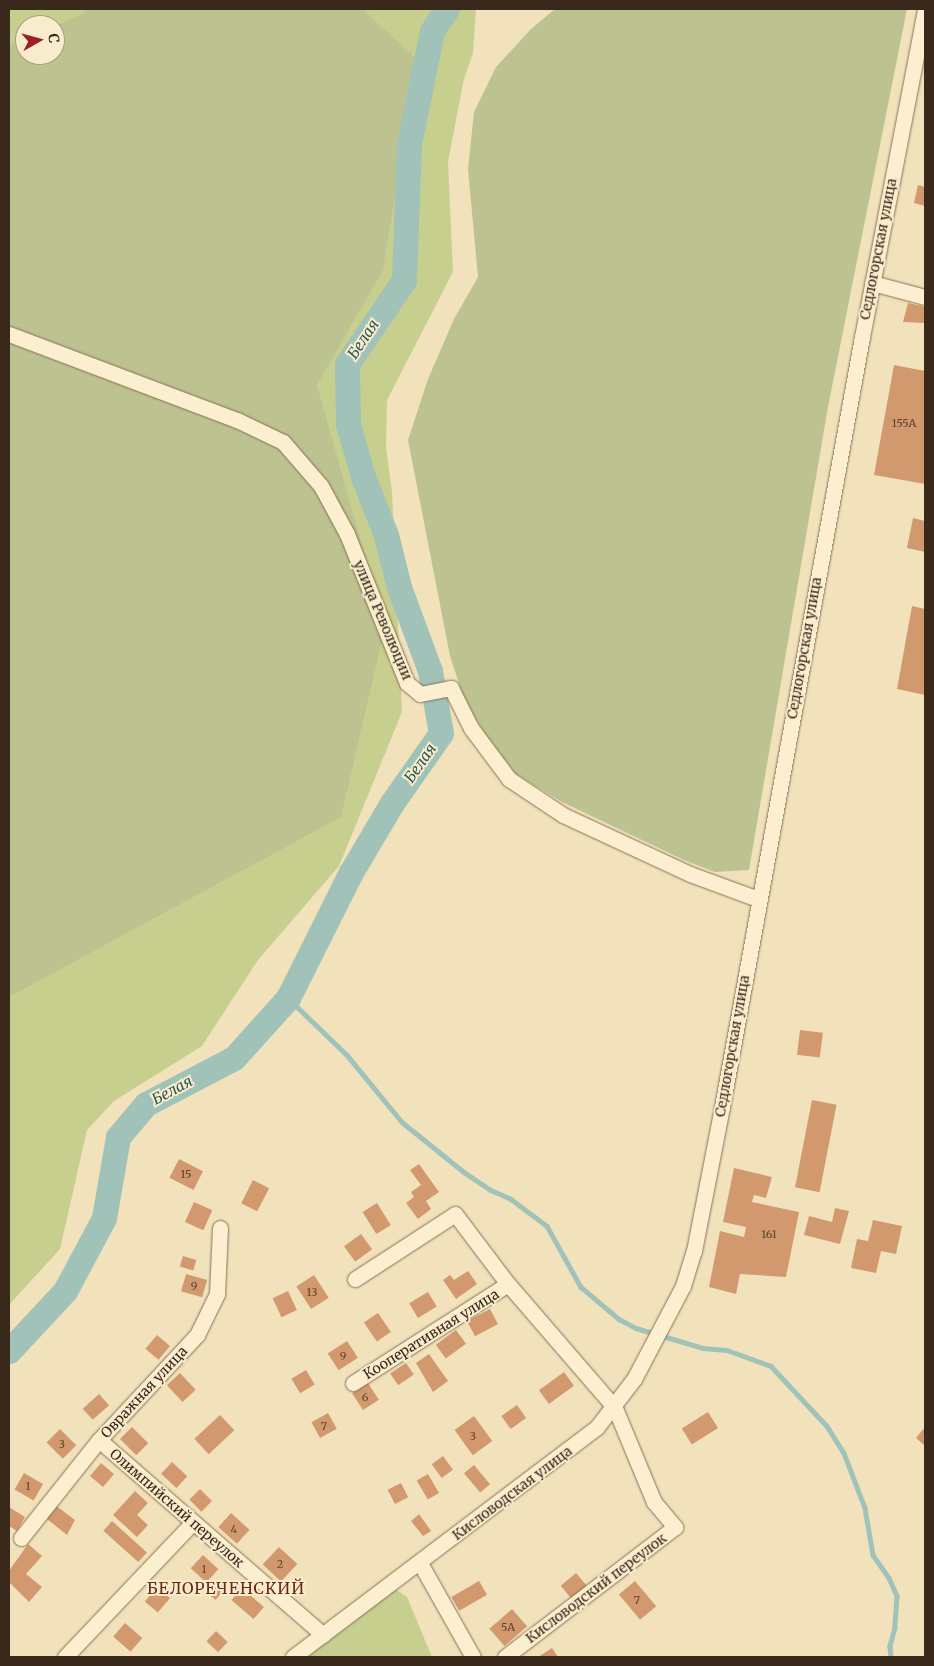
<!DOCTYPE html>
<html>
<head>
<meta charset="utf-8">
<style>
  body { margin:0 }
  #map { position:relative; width:934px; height:1666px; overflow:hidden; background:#f1e2bc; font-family:Merriweather,serif }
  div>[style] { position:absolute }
  .green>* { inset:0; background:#c7cf8f }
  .cemetery>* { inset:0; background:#bcc390 }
  .stream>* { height:4.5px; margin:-2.25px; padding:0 2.25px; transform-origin:2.25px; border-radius:2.25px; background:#a0c2b8 }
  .river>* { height:25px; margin:-12.5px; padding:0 12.5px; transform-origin:12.5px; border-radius:12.5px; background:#a0c2b8 }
  .building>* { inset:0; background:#d2996f; transform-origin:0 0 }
  .roads { filter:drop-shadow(0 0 1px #8a7154) drop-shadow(0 0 1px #8a7154) }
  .minor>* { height:15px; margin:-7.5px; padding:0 7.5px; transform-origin:7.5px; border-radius:7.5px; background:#fbefd0 }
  span { translate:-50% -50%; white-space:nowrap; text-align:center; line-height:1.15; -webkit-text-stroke:4px #f8eccc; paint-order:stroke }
  .number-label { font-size:11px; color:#5e452f }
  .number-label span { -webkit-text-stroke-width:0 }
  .street-label { font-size:14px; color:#38291a }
  .water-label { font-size:15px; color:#285956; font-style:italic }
  .quarter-label { font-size:16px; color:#672816; letter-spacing:1px }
  .frame { position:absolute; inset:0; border:10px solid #38291a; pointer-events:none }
  .north { position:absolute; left:15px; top:15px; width:50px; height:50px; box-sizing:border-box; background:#f8eccc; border:1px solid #ab9e85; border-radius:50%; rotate:83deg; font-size:14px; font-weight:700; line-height:20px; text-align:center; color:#38291a }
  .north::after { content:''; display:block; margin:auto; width:18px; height:22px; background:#9d2020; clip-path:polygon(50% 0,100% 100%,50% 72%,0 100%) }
</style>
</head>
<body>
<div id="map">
  <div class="green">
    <div style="clip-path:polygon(evenodd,9px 9px,476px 9px,473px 53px,464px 79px,448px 161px,453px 272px,387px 400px,386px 446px,392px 492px,402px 712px,339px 866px,258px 960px,202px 1046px,114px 1101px,87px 1130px,60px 1249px,9px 1305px,9px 9px,25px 25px,55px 25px,55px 55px,25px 55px,25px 25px)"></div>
    <div style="clip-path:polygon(395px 1589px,407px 1597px,432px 1657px,304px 1657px)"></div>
  </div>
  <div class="cemetery">
    <div style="clip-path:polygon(86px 9px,362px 9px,417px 59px,383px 270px,317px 385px,385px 627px,341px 817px,9px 997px,9px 46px,25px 39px,25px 55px,55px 55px,55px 26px,81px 15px)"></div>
    <div style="clip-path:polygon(555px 9px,907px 9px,828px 407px,749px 870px,715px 872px,684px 860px,562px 802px,516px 774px,489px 740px,465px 702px,450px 656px,408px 440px,428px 379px,454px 319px,478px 277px,468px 169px,474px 112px,496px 67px,531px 29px)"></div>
  </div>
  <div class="stream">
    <div style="left:288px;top:998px;width:82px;rotate:44deg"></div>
    <div style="left:347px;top:1055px;width:87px;rotate:50.6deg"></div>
    <div style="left:402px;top:1122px;width:80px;rotate:38.9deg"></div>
    <div style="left:464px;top:1172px;width:32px;rotate:34deg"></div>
    <div style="left:491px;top:1190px;width:22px;rotate:24deg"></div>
    <div style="left:511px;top:1199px;width:45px;rotate:36.9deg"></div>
    <div style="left:547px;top:1226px;width:70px;rotate:60.9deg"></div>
    <div style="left:581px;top:1287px;width:50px;rotate:40.1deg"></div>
    <div style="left:619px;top:1319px;width:19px;rotate:28deg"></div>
    <div style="left:636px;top:1328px;width:70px;rotate:16.6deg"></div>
    <div style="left:703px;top:1348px;width:24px;rotate:5deg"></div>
    <div style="left:727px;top:1350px;width:47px;rotate:20deg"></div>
    <div style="left:771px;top:1366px;width:82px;rotate:47deg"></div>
    <div style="left:827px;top:1426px;width:32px;rotate:58deg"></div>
    <div style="left:844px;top:1453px;width:59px;rotate:69.1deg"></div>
    <div style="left:865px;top:1508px;width:48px;rotate:80.3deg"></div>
    <div style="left:873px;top:1555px;width:28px;rotate:55deg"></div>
    <div style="left:889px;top:1578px;width:20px;rotate:66deg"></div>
    <div style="left:897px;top:1596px;width:32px;rotate:94deg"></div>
    <div style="left:895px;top:1628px;width:19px;rotate:106deg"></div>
    <div style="left:890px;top:1646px;width:11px;rotate:85deg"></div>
  </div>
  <div class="river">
    <div style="left:9px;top:1351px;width:82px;rotate:-47deg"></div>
    <div style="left:65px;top:1291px;width:83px;rotate:-61.9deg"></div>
    <div style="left:104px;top:1218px;width:82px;rotate:-80.2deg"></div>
    <div style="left:118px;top:1137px;width:43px;rotate:-49.7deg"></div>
    <div style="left:146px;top:1104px;width:99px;rotate:-27.6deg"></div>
    <div style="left:234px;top:1058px;width:81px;rotate:-48deg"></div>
    <div style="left:288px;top:998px;width:139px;rotate:-63.4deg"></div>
    <div style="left:350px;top:874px;width:82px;rotate:-59.4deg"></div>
    <div style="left:392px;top:803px;width:85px;rotate:-55deg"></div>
    <div style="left:441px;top:733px;width:63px;rotate:-100.1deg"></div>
    <div style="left:430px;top:671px;width:90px;rotate:-110.3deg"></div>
    <div style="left:399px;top:587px;width:54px;rotate:-104deg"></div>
    <div style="left:386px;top:535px;width:62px;rotate:-111.6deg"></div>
    <div style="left:363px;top:477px;width:55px;rotate:-105.8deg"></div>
    <div style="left:348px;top:424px;width:60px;rotate:-91deg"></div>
    <div style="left:347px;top:364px;width:102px;rotate:-55.8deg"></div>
    <div style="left:404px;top:280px;width:136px;rotate:-87.9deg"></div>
    <div style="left:409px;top:144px;width:115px;rotate:-78.5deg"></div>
    <div style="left:432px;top:31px;width:27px;rotate:-56deg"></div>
  </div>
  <div class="building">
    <div style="clip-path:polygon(918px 185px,925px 187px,925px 206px,914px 203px)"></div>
    <div style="clip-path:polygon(908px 303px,925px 307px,925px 323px,903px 322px)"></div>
    <div style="clip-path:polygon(894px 365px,925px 371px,925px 484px,874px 475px)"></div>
    <div style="clip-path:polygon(913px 518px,925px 521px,925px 552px,907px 548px)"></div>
    <div style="clip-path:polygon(912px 606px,925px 609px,925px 695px,897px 689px)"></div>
    <div style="left:800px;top:1030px;width:23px;height:25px;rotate:7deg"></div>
    <div style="left:812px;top:1100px;width:25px;height:89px;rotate:11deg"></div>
    <div style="left:179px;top:1159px;width:27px;height:21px;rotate:27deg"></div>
    <div style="clip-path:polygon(419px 1164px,439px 1192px,426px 1201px,431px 1209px,418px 1219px,406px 1203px,414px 1197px,411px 1192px,421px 1185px,410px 1170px)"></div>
    <div style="clip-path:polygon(734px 1168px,772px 1177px,766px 1198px,754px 1195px,752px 1202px,799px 1212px,786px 1277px,740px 1274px,736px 1294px,709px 1287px,720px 1231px,744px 1237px,746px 1227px,723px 1222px)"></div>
    <div style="left:253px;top:1180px;width:18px;height:26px;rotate:27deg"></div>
    <div style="left:194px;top:1202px;width:20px;height:22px;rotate:24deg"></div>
    <div style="left:377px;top:1203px;width:26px;height:17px;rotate:58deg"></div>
    <div style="clip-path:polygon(835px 1208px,849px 1211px,840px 1244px,804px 1235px,809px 1216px,832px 1222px)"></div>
    <div style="clip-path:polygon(873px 1220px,902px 1226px,896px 1254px,881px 1251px,876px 1273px,851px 1268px,857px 1239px,868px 1241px)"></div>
    <div style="left:361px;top:1234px;width:19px;height:21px;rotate:54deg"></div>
    <div style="left:183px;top:1256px;width:14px;height:11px;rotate:17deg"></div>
    <div style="clip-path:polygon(468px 1271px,477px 1284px,456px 1299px,443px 1280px,450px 1275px,454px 1280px)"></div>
    <div style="left:186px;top:1274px;width:22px;height:18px;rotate:16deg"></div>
    <div style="left:314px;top:1275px;width:27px;height:21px;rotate:57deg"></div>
    <div style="left:288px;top:1291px;width:21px;height:17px;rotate:65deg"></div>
    <div style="left:428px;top:1292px;width:17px;height:22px;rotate:59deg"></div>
    <div style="left:490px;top:1309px;width:17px;height:26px;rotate:62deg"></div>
    <div style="left:378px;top:1313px;width:23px;height:17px;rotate:56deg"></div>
    <div style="left:456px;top:1330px;width:17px;height:25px;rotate:54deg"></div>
    <div style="left:157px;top:1335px;width:17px;height:18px;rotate:40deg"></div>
    <div style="left:347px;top:1341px;width:20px;height:23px;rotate:57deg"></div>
    <div style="clip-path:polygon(429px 1354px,448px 1381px,433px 1392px,416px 1363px)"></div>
    <div style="left:406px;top:1363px;width:14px;height:19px;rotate:56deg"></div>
    <div style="left:306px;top:1370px;width:17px;height:17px;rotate:59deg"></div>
    <div style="left:564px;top:1372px;width:17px;height:31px;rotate:54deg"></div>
    <div style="left:180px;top:1373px;width:23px;height:18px;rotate:47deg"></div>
    <div style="left:368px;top:1383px;width:20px;height:19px;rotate:57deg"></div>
    <div style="left:99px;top:1394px;width:15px;height:22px;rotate:48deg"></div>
    <div style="left:517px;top:1405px;width:16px;height:19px;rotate:55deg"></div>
    <div style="left:708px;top:1412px;width:19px;height:31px;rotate:58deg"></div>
    <div style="left:328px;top:1413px;width:18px;height:19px;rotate:61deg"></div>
    <div style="left:220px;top:1415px;width:21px;height:35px;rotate:47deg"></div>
    <div style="left:474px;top:1416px;width:31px;height:24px;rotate:54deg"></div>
    <div style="left:132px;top:1427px;width:23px;height:17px;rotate:45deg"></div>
    <div style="clip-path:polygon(925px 1427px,925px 1444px,924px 1445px,916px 1438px)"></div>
    <div style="left:60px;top:1429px;width:23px;height:19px;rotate:45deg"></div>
    <div style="left:443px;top:1456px;width:17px;height:14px;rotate:54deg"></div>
    <div style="left:172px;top:1462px;width:21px;height:16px;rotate:43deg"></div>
    <div style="left:101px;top:1463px;width:17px;height:17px;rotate:40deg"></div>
    <div style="left:474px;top:1465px;width:25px;height:13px;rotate:50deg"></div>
    <div style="left:24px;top:1473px;width:22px;height:19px;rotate:30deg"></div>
    <div style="left:428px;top:1474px;width:22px;height:13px;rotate:60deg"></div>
    <div style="left:401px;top:1483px;width:16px;height:15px;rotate:63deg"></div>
    <div style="left:200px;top:1489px;width:17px;height:15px;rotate:45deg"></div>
    <div style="clip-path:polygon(135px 1491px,148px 1503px,137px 1515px,148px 1525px,137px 1537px,113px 1515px)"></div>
    <div style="clip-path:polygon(55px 1505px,75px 1520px,67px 1535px,47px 1519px)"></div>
    <div style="clip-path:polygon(9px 1507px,25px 1517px,17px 1531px,9px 1526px)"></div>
    <div style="left:231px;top:1513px;width:25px;height:19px;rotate:42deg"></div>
    <div style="clip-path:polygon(419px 1514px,431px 1531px,423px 1536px,411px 1521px)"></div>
    <div style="left:112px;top:1521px;width:47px;height:13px;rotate:42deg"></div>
    <div style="clip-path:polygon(28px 1544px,42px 1556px,26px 1574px,42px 1587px,29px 1602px,9px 1582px,9px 1571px)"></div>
    <div style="left:279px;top:1547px;width:25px;height:24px;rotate:43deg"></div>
    <div style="left:203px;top:1555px;width:21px;height:18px;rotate:43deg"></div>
    <div style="left:576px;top:1573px;width:17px;height:20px;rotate:50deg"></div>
    <div style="left:221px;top:1581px;width:8px;height:18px;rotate:40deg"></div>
    <div style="left:479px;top:1581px;width:16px;height:32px;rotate:60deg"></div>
    <div style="left:635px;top:1581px;width:33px;height:21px;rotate:50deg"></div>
    <div style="left:157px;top:1587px;width:17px;height:19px;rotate:40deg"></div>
    <div style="left:242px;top:1588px;width:29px;height:16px;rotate:41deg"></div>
    <div style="left:512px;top:1609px;width:23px;height:30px;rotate:49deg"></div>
    <div style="left:125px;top:1623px;width:23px;height:18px;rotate:41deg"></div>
    <div style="left:216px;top:1631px;width:16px;height:14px;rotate:43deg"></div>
    <div style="clip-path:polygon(552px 1648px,558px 1657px,538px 1657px)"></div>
  </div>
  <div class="roads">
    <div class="minor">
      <div style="left:872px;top:283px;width:55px;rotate:14.8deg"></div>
      <div style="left:9px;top:334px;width:244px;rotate:20.7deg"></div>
      <div style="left:237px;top:420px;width:51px;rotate:25.6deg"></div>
      <div style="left:283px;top:442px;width:58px;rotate:49.2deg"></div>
      <div style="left:321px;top:486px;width:55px;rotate:61.6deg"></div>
      <div style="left:347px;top:534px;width:161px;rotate:68.1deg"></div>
      <div style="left:407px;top:683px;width:17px;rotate:40deg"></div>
      <div style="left:420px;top:694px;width:32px;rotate:-11deg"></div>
      <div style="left:451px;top:688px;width:45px;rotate:63.4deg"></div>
      <div style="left:471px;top:728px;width:64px;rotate:53.3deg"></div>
      <div style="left:509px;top:779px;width:65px;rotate:33.7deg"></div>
      <div style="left:563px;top:815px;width:140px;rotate:24.9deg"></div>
      <div style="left:690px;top:874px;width:72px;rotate:20.2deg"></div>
      <div style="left:355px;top:1279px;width:119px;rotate:-33deg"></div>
      <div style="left:455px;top:1214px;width:88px;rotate:52.9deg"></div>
      <div style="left:508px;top:1284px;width:164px;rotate:49.2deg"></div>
      <div style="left:615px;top:1408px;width:102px;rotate:67.5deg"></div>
      <div style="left:654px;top:1502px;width:33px;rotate:50deg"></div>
      <div style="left:675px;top:1527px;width:214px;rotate:142.6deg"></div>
      <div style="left:353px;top:1383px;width:184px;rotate:-32.6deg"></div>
      <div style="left:99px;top:1440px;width:297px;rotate:41deg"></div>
      <div style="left:21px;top:1538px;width:125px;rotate:-51.5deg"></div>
      <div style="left:99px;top:1440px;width:144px;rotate:-47deg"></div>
      <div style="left:197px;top:1335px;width:46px;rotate:-64deg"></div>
      <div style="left:217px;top:1294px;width:66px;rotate:-87.4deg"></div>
      <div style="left:420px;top:1563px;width:108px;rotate:60.6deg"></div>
      <div style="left:65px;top:1657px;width:185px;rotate:-46.5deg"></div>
      <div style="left:293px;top:1657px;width:381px;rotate:-37.1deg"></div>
      <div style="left:597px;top:1427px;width:61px;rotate:-52.4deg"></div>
      <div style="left:634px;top:1379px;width:105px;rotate:-62.2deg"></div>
      <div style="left:683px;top:1286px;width:37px;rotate:-73deg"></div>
      <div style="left:694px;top:1251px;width:147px;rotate:-79deg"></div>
      <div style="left:722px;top:1107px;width:783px;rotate:-79.7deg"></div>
      <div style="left:862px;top:337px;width:334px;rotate:-79.1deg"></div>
    </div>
  </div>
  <div class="number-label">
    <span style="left:904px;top:423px">155А</span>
    <span style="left:186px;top:1174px">15</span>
    <span style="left:769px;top:1234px">161</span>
    <span style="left:194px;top:1286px">9</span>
    <span style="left:312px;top:1292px">13</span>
    <span style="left:343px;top:1356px">9</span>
    <span style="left:365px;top:1397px">6</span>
    <span style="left:324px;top:1426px">7</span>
    <span style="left:473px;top:1436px">3</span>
    <span style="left:62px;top:1444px">3</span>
    <span style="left:28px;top:1486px">1</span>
    <span style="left:234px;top:1529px">4</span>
    <span style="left:280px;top:1564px">2</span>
    <span style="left:204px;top:1569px">1</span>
    <span style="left:637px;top:1600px">7</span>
    <span style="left:508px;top:1627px">5А</span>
  </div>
  <div class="street-label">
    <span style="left:878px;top:249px;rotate:-79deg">Седлогорская улица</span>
    <span style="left:383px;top:620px;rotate:67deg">улица Революции</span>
    <span style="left:804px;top:648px;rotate:-80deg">Седлогорская улица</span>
    <span style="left:732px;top:1046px;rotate:-80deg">Седлогорская улица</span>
    <span style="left:431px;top:1334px;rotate:-32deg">Кооперативная улица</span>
    <span style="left:144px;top:1392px;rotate:-47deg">Овражная улица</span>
    <span style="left:512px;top:1493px;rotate:-37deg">Кисловодская улица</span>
    <span style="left:177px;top:1508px;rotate:41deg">Олимпийский переулок</span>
    <span style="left:596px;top:1588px;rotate:-37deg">Кисловодский переулок</span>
  </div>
  <div class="water-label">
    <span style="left:363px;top:339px;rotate:-56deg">Белая</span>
    <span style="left:420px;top:763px;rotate:-55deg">Белая</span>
    <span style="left:172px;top:1090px;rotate:-28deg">Белая</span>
  </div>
  <div class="quarter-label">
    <span style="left:226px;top:1588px">БЕЛОРЕЧЕНСКИЙ</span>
  </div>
  <div class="frame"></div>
  <div class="north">С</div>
</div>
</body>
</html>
